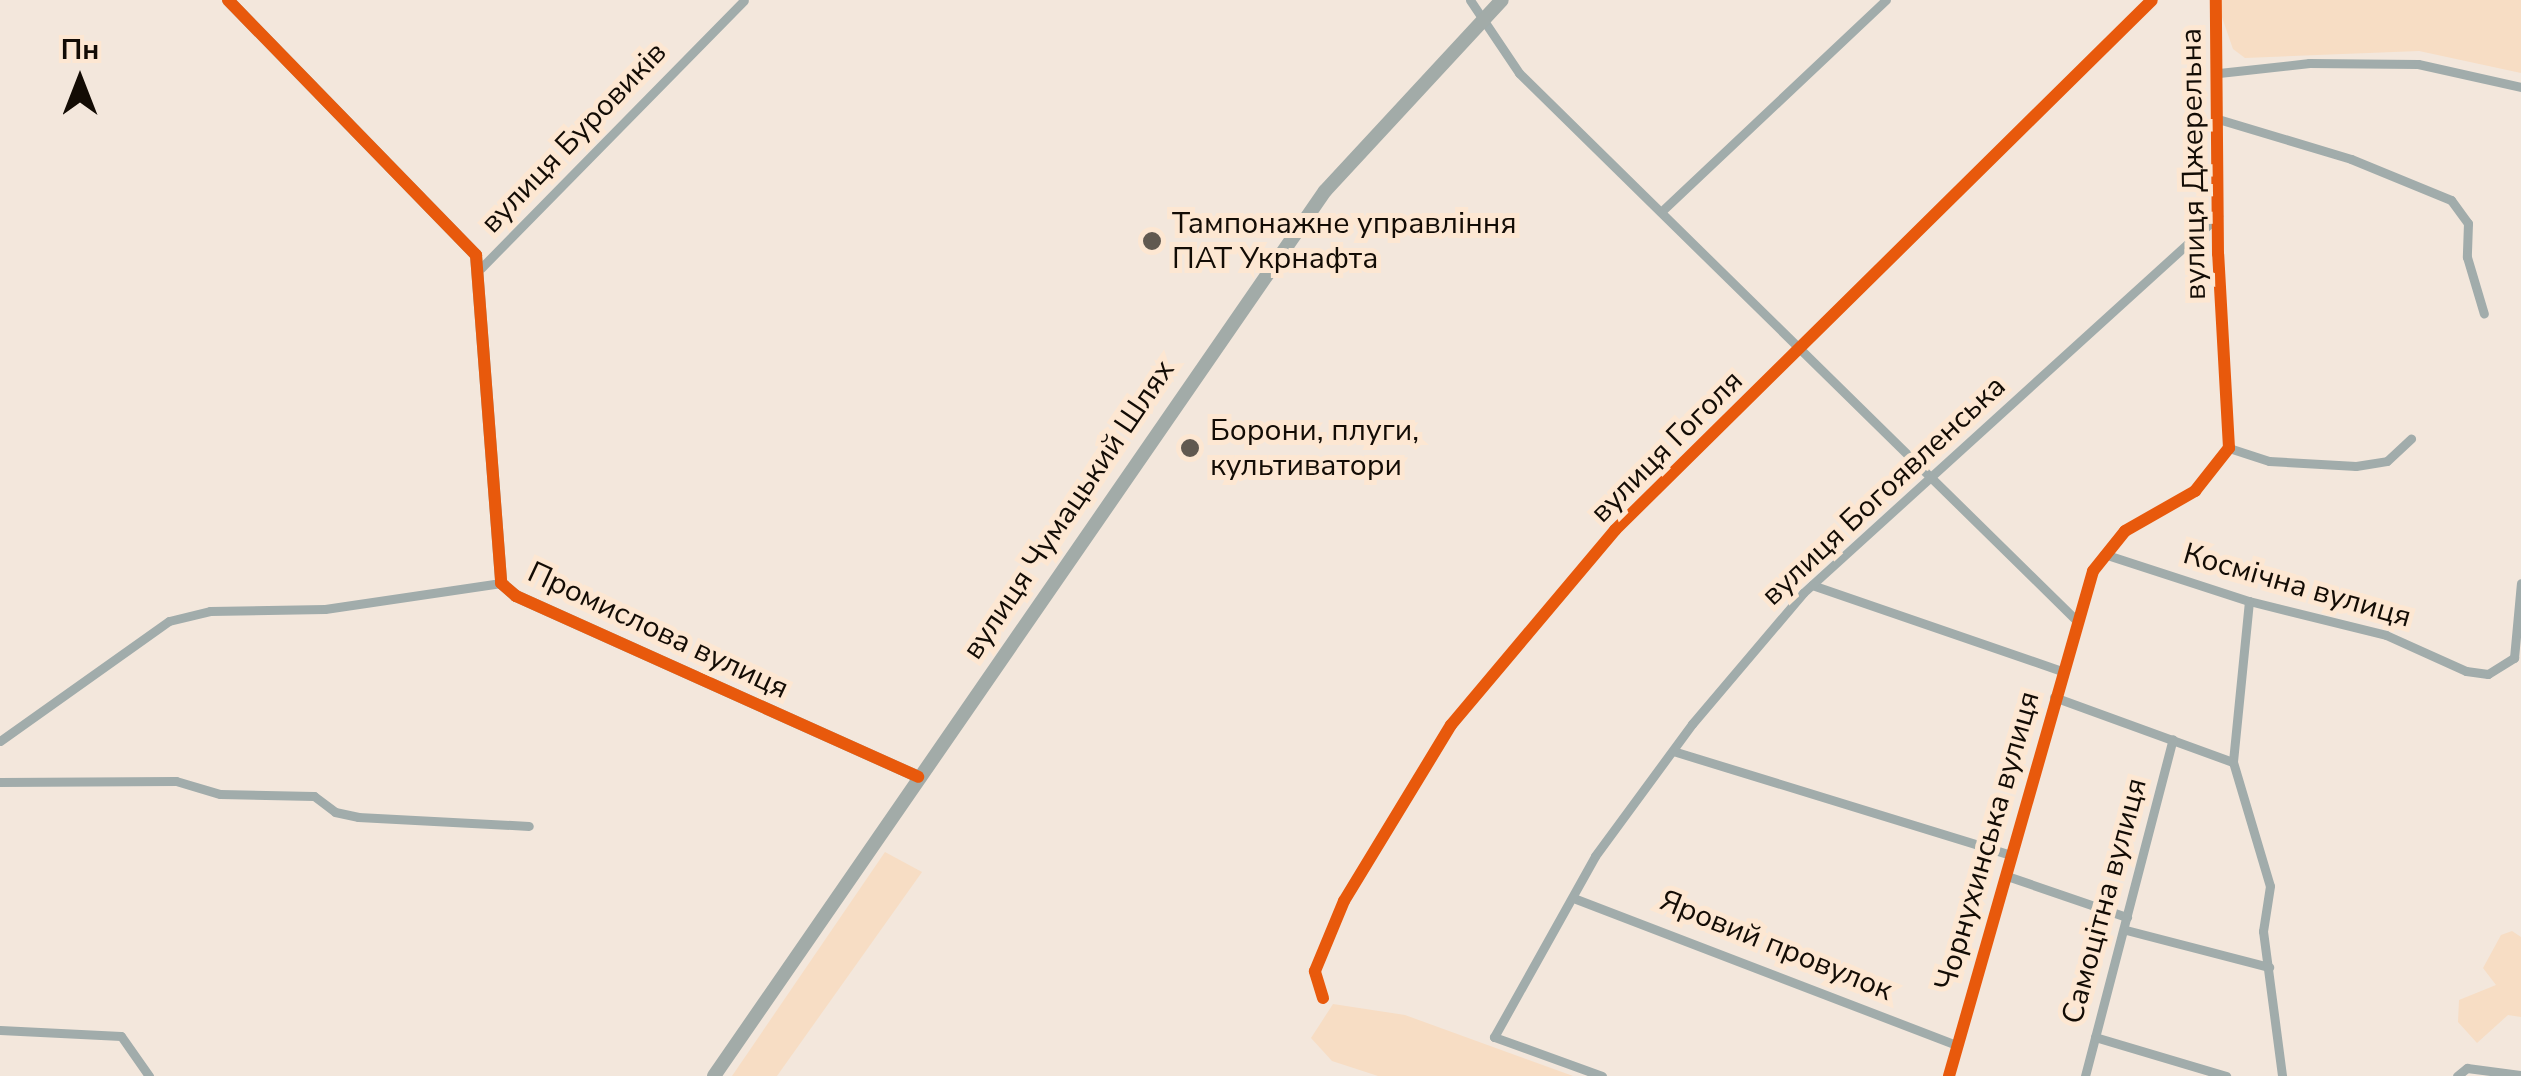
<!DOCTYPE html>
<html>
<head>
<meta charset="utf-8">
<style>
  body { margin:0 }
  #map { position:relative; width:2521px; height:1076px; overflow:hidden; background:#f3e7dc; font-family:"Nunito Sans",sans-serif }
  div>[style] { position:absolute }
  .green>* { inset:0; background:#f7ddc4 }
  .street>* { height:9px; margin:-4.5px; padding:0 4.5px; transform-origin:4.5px; border-radius:4.5px; background:#a1acab }
  .secondary>* { height:12px; margin:-6px; padding:0 6px; transform-origin:6px; border-radius:6px; background:#a0aaa7 }
  .primary>* { height:14px; margin:-7px; padding:0 7px; transform-origin:7px; border-radius:7px; background:#a2aba8 }
  .cycleway>* { height:12px; margin:-6px; padding:0 6px; transform-origin:6px; border-radius:6px; background:#e8590c }
  .dots>* { width:28px; height:28px; translate:-50% -50%; box-sizing:border-box; border:5px solid #fde7d2; border-radius:50% }
  span { translate:-50% -50%; white-space:nowrap; text-align:center; line-height:1.15; -webkit-text-stroke:10px #fde7d2; paint-order:stroke }
  .street-label { font-size:30px; color:#130c05 }
  .poi-label { font-size:30px; color:#130c05 }
  .left { translate:0 -50%; text-align:left }
  .north { position:absolute; left:30px; top:30px; width:100px; height:100px; -webkit-text-stroke:8px #fde7d2; paint-order:stroke; rotate:0deg; font-size:28px; font-weight:700; line-height:40px; text-align:center; color:#130c05 }
  .north::after { content:''; display:block; margin:auto; width:35px; height:45px; background:#130c05; clip-path:polygon(50% 0,100% 100%,50% 72%,0 100%) }
</style>
</head>
<body>
<div id="map">
  <div class="green">
    <div style="clip-path:polygon(2216px 0,2521px 0,2521px 73px,2419px 51px,2245px 58px,2233px 49px)"></div>
    <div style="clip-path:polygon(885px 852px,922px 872px,777px 1076px,732px 1076px)"></div>
    <div style="clip-path:polygon(2512px 931px,2521px 937px,2521px 1017px,2508px 1015px,2477px 1043px,2458px 1022px,2459px 1000px,2496px 985px,2483px 968px,2501px 935px)"></div>
    <div style="clip-path:polygon(1333px 1004px,1405px 1015px,1573px 1076px,1378px 1076px,1332px 1061px,1311px 1038px)"></div>
  </div>
  <div class="street">
    <div style="left:1470px;top:0;width:88px;rotate:56.1deg"></div>
    <div style="left:1519px;top:73px;width:781px;rotate:44.48deg"></div>
    <div style="left:2219px;top:73px;width:91px;rotate:-6.3deg"></div>
    <div style="left:2309px;top:63px;width:109px;rotate:0.5deg"></div>
    <div style="left:2418px;top:64px;width:106px;rotate:12.6deg"></div>
    <div style="left:2218px;top:119px;width:139px;rotate:16.7deg"></div>
    <div style="left:2351px;top:159px;width:108px;rotate:22.3deg"></div>
    <div style="left:2451px;top:200px;width:29px;rotate:54deg"></div>
    <div style="left:2468px;top:223px;width:34px;rotate:92deg"></div>
    <div style="left:2467px;top:257px;width:59px;rotate:73.4deg"></div>
    <div style="left:1664px;top:209px;width:305px;rotate:-43.3deg"></div>
    <div style="left:481px;top:268px;width:375px;rotate:-45.5deg"></div>
    <div style="left:2229px;top:448px;width:42px;rotate:18deg"></div>
    <div style="left:2269px;top:461px;width:87px;rotate:3.3deg"></div>
    <div style="left:2356px;top:466px;width:31px;rotate:-9deg"></div>
    <div style="left:2387px;top:461px;width:33px;rotate:-43deg"></div>
    <div style="left:2104px;top:554px;width:152px;rotate:18deg"></div>
    <div style="left:2249px;top:601px;width:141px;rotate:13.9deg"></div>
    <div style="left:2386px;top:635px;width:88px;rotate:24.2deg"></div>
    <div style="left:2466px;top:671px;width:22px;rotate:8deg"></div>
    <div style="left:2488px;top:674px;width:31px;rotate:-32deg"></div>
    <div style="left:2514px;top:658px;width:75px;rotate:-84.7deg"></div>
    <div style="left:1812px;top:585px;width:264px;rotate:19deg"></div>
    <div style="left:2249px;top:601px;width:162px;rotate:95.7deg"></div>
    <div style="left:2233px;top:762px;width:129px;rotate:73.4deg"></div>
    <div style="left:2270px;top:886px;width:46px;rotate:98.8deg"></div>
    <div style="left:2263px;top:931px;width:146px;rotate:82.5deg"></div>
    <div style="left:2054px;top:697px;width:190px;rotate:20deg"></div>
    <div style="left:0;top:741px;width:207px;rotate:-35.4deg"></div>
    <div style="left:169px;top:621px;width:42px;rotate:-13.7deg"></div>
    <div style="left:210px;top:611px;width:115px;rotate:-1deg"></div>
    <div style="left:325px;top:609px;width:178px;rotate:-8.4deg"></div>
    <div style="left:1673px;top:751px;width:354px;rotate:17.1deg"></div>
    <div style="left:0;top:782px;width:176px;rotate:-0.3deg"></div>
    <div style="left:176px;top:781px;width:46px;rotate:16.5deg"></div>
    <div style="left:220px;top:794px;width:94px;rotate:1.2deg"></div>
    <div style="left:314px;top:796px;width:26px;rotate:37deg"></div>
    <div style="left:335px;top:812px;width:24px;rotate:12deg"></div>
    <div style="left:358px;top:817px;width:171px;rotate:3deg"></div>
    <div style="left:2007px;top:876px;width:127px;rotate:18.9deg"></div>
    <div style="left:1576px;top:899px;width:407px;rotate:21deg"></div>
    <div style="left:2126px;top:930px;width:148px;rotate:14.5deg"></div>
    <div style="left:1323px;top:998px;width:28px;rotate:-107deg"></div>
    <div style="left:1315px;top:971px;width:76px;rotate:-67.5deg"></div>
    <div style="left:1344px;top:901px;width:206px;rotate:-58.7deg"></div>
    <div style="left:1451px;top:725px;width:255px;rotate:-49.9deg"></div>
    <div style="left:1615px;top:530px;width:754px;rotate:-44.62deg"></div>
    <div style="left:0;top:1030px;width:121px;rotate:2.8deg"></div>
    <div style="left:121px;top:1036px;width:49px;rotate:55deg"></div>
    <div style="left:2095px;top:1037px;width:137px;rotate:16.6deg"></div>
    <div style="left:1602px;top:1076px;width:115px;rotate:-160.1deg"></div>
    <div style="left:1494px;top:1037px;width:207px;rotate:-60.8deg"></div>
    <div style="left:1595px;top:856px;width:164px;rotate:-53.7deg"></div>
    <div style="left:1692px;top:724px;width:172px;rotate:-49.7deg"></div>
    <div style="left:1803px;top:593px;width:561px;rotate:-42.25deg"></div>
    <div style="left:1949px;top:1076px;width:525px;rotate:-74.08deg"></div>
    <div style="left:2093px;top:571px;width:51px;rotate:-51.3deg"></div>
    <div style="left:2125px;top:531px;width:81px;rotate:-29.7deg"></div>
    <div style="left:2195px;top:491px;width:55px;rotate:-51.7deg"></div>
    <div style="left:2229px;top:448px;width:194px;rotate:-93.2deg"></div>
    <div style="left:2218px;top:254px;width:254px;rotate:-90.5deg"></div>
    <div style="left:2085px;top:1076px;width:348px;rotate:-75.4deg"></div>
    <div style="left:2457px;top:1076px;width:13px;rotate:-39deg"></div>
    <div style="left:2467px;top:1068px;width:54px;rotate:7.4deg"></div>
  </div>
  <div class="secondary">
    <div style="left:228px;top:0;width:356px;rotate:45.8deg"></div>
    <div style="left:476px;top:255px;width:329px;rotate:85.6deg"></div>
    <div style="left:501px;top:583px;width:20px;rotate:41deg"></div>
    <div style="left:516px;top:596px;width:441px;rotate:24.2deg"></div>
  </div>
  <div class="primary">
    <div style="left:714px;top:1076px;width:1075px;rotate:-55.38deg"></div>
    <div style="left:1325px;top:191px;width:260px;rotate:-47.2deg"></div>
  </div>
  <div class="cycleway">
    <div style="left:228px;top:0;width:356px;rotate:45.8deg"></div>
    <div style="left:476px;top:255px;width:329px;rotate:85.6deg"></div>
    <div style="left:501px;top:583px;width:20px;rotate:41deg"></div>
    <div style="left:516px;top:596px;width:441px;rotate:24.2deg"></div>
    <div style="left:1323px;top:998px;width:28px;rotate:-107deg"></div>
    <div style="left:1315px;top:971px;width:76px;rotate:-67.5deg"></div>
    <div style="left:1344px;top:901px;width:206px;rotate:-58.7deg"></div>
    <div style="left:1451px;top:725px;width:255px;rotate:-49.9deg"></div>
    <div style="left:1615px;top:530px;width:754px;rotate:-44.62deg"></div>
    <div style="left:1949px;top:1076px;width:525px;rotate:-74.08deg"></div>
    <div style="left:2093px;top:571px;width:51px;rotate:-51.3deg"></div>
    <div style="left:2125px;top:531px;width:81px;rotate:-29.7deg"></div>
    <div style="left:2195px;top:491px;width:55px;rotate:-51.7deg"></div>
    <div style="left:2229px;top:448px;width:194px;rotate:-93.2deg"></div>
    <div style="left:2218px;top:254px;width:254px;rotate:-90.5deg"></div>
  </div>
  <div class="dots">
    <div style="left:1152px;top:241px;background:#615950"></div>
    <div style="left:1190px;top:448px;background:#615950"></div>
  </div>
  <div class="street-label">
    <span style="left:574px;top:138px;rotate:-46deg">вулиця Буровиків</span>
    <span style="left:2194px;top:164px;rotate:-91deg">вулиця Джерельна</span>
    <span style="left:1667px;top:447px;rotate:-45deg">вулиця Гоголя</span>
    <span style="left:1884px;top:491px;rotate:-43deg">вулиця Богоявленська</span>
    <span style="left:1069px;top:510px;rotate:-56deg">вулиця Чумацький Шлях</span>
    <span style="left:2297px;top:586px;rotate:16deg">Космічна вулиця</span>
    <span style="left:658px;top:631px;rotate:25deg">Промислова вулиця</span>
    <span style="left:1988px;top:841px;rotate:-74deg">Чорнухинська вулиця</span>
    <span style="left:2105px;top:901px;rotate:-75deg">Самоцітна вулиця</span>
    <span style="left:1776px;top:946px;rotate:22deg">Яровий провулок</span>
  </div>
  <div class="poi-label">
    <span class="left" style="left:1172px;top:241px">Тампонажне управління<br>ПАТ Укрнафта</span>
    <span class="left" style="left:1210px;top:448px">Борони, плуги,<br>культиватори</span>
  </div>
  <div class="north">Пн</div>
</div>
</body>
</html>
